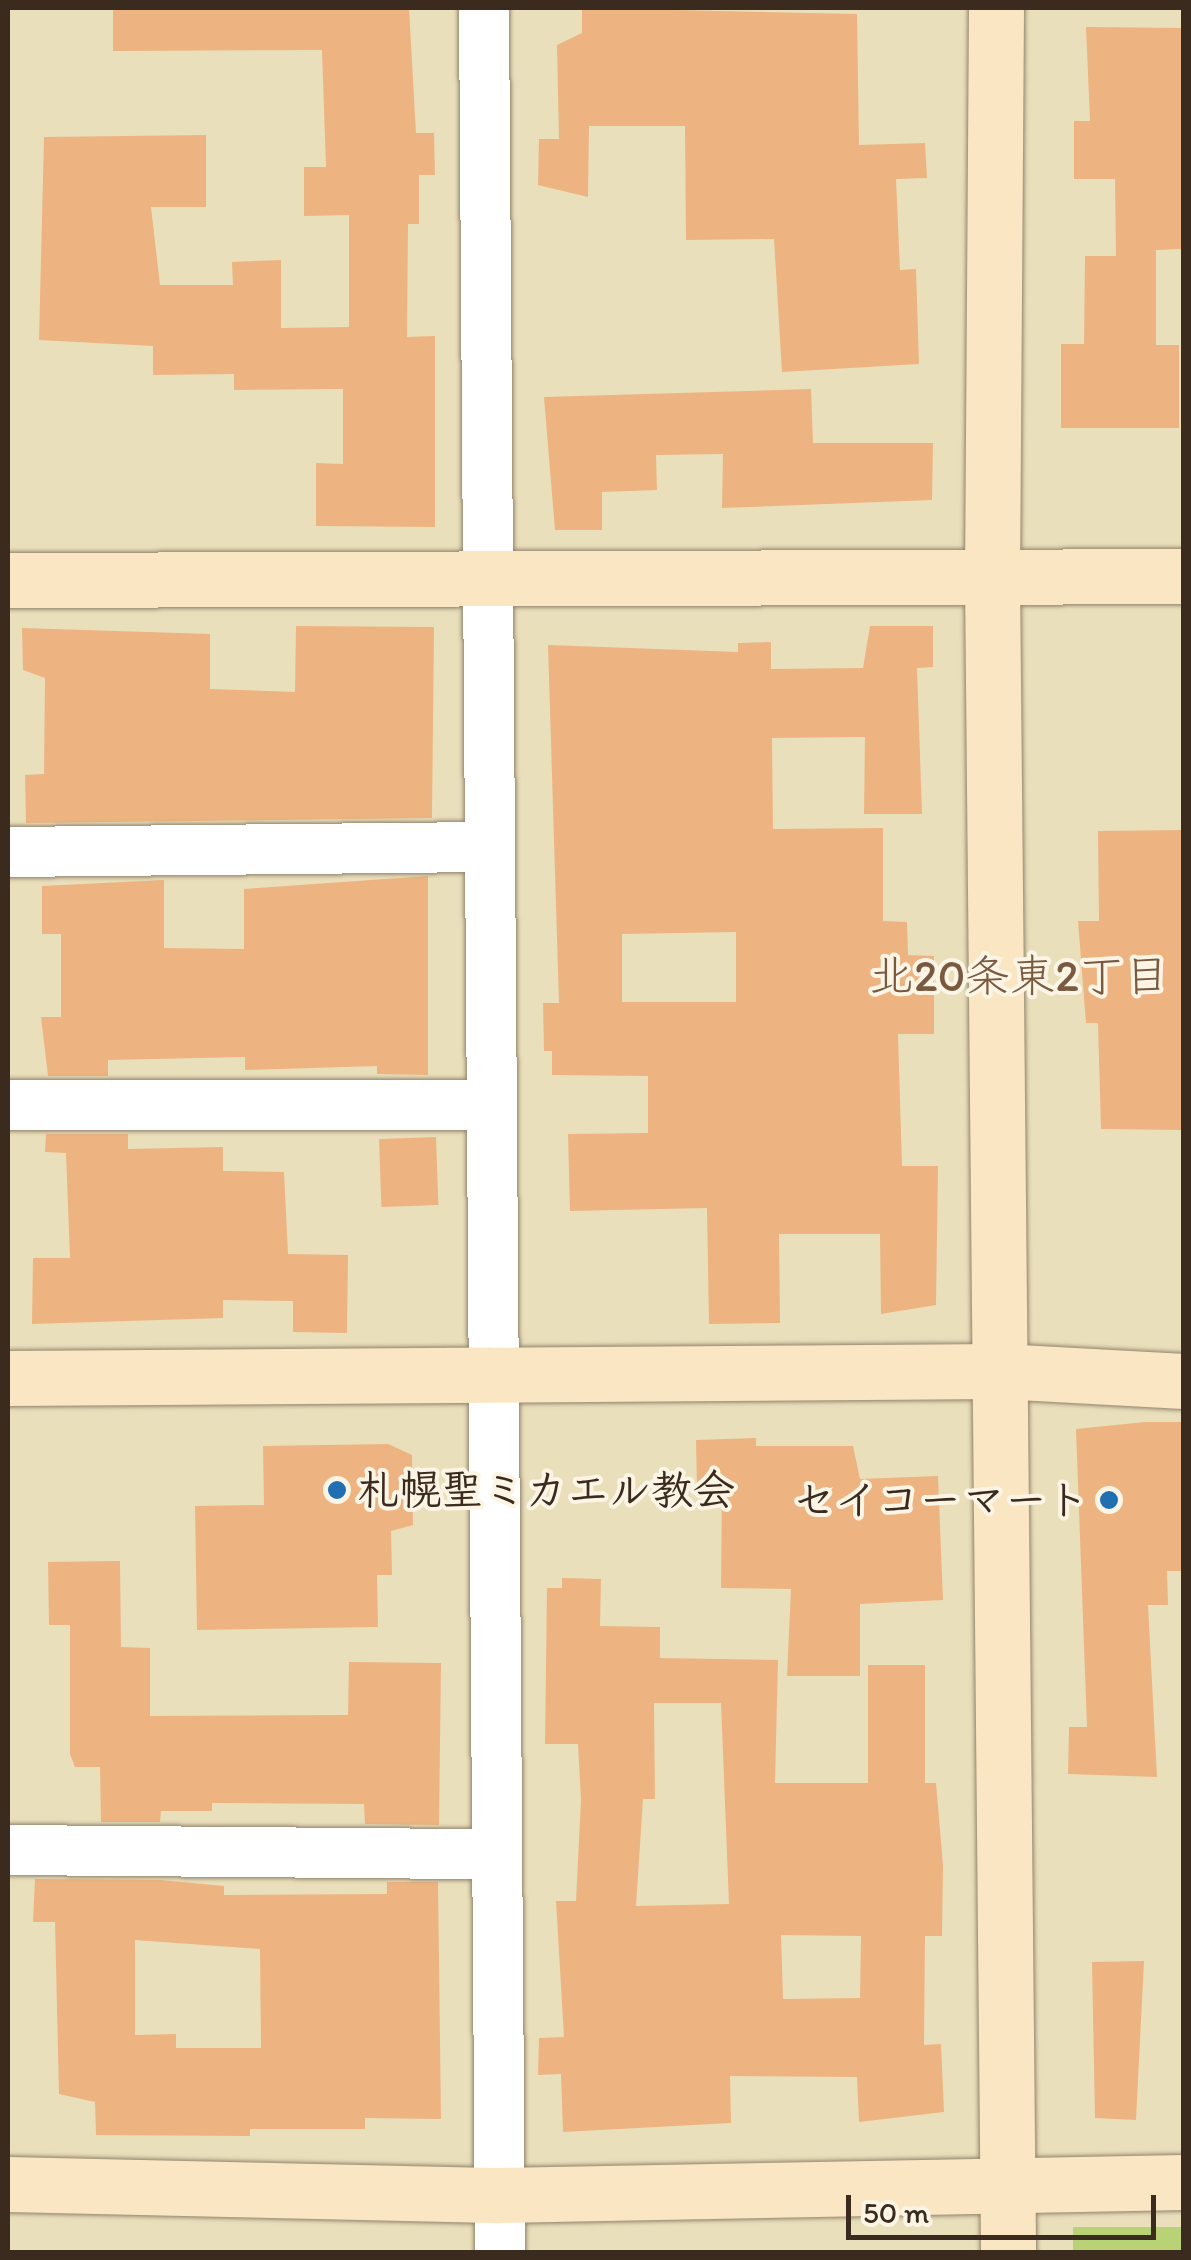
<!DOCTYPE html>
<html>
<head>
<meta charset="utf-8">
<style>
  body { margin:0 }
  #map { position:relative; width:1191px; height:2260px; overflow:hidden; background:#eadfbb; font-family:Itim,"Klee One",sans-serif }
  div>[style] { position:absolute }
  .green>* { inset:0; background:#bad276; transform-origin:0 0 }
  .building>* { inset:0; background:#edb481; transform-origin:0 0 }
  .roads { filter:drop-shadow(0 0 2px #92846c) drop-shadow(0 0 2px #92846c) }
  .street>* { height:50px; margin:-25px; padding:0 25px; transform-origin:25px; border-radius:25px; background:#fff }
  .secondary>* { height:55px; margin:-27.5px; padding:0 27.5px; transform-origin:27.5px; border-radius:27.5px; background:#fbe6c4 }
  .dots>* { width:28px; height:28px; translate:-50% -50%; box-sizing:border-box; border:5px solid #fcf5e5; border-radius:50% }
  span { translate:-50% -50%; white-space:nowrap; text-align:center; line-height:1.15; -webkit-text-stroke:8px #fcf5e5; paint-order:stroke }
  .poi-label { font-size:42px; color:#3b2a1e; font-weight:700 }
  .left { translate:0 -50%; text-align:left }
  .right { translate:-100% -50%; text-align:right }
  .neighbourhood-label { font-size:45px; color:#795a41 }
  .frame { position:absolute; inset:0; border:10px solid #3b2a1e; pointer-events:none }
  .scale { position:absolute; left:846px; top:2195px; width:310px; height:45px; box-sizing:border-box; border:5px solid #3b2a1e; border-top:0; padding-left:12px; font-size:30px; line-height:35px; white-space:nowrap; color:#3b2a1e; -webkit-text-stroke:8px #fcf5e5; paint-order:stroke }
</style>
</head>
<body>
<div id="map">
  <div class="green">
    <div style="left:1073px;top:2227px;width:110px;height:25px"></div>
  </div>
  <div class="building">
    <div style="clip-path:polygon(113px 8px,409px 8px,416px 133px,434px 133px,435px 175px,419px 175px,419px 224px,408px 224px,407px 337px,435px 336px,435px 527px,316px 526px,316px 463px,343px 464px,343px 389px,234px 390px,234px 374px,153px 375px,153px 346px,39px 340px,44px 137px,206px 135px,206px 207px,151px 207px,160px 285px,233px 285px,232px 262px,281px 260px,281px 328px,349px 327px,349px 215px,304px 216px,304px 167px,326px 167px,322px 50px,113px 51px)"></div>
    <div style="clip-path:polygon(582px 8px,857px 14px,859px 145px,925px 143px,927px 178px,896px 179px,900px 270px,916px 269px,919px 364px,782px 372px,774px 239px,686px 240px,685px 126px,589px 126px,588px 197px,538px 185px,539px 139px,559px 139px,557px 45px,582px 33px)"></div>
    <div style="clip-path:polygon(1086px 27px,1184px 28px,1181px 249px,1156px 250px,1156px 345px,1179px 345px,1179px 428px,1061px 428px,1061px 344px,1084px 344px,1085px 256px,1116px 256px,1115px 179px,1074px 179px,1074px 121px,1090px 121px)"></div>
    <div style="clip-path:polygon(811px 389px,813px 443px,933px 443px,932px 500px,722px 508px,723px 454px,656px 455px,657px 490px,602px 492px,602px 530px,555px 530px,544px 397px)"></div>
    <div style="clip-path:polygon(296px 626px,434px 627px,432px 818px,26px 823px,25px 775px,44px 774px,45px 678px,23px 670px,22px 628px,210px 634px,210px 689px,295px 692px)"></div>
    <div style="clip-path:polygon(evenodd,870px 626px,933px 626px,933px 667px,917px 668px,922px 814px,864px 814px,865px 737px,772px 738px,773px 829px,883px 828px,883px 921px,907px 922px,908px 955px,934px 956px,934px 1034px,898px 1034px,902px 1166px,938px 1166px,936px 1305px,881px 1314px,880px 1234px,779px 1234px,780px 1323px,709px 1324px,707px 1208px,570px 1211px,568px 1134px,648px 1133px,648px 1076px,552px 1075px,552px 1051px,544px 1051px,543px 1003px,559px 1003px,548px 645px,738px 652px,738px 643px,771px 642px,771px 669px,863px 668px,870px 626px,736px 932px,736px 1002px,622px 1002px,622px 934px,736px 932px)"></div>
    <div style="clip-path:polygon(1184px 830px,1184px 1130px,1101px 1129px,1098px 1023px,1086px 1023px,1078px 921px,1099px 921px,1098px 831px)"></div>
    <div style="clip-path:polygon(428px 876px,428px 1075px,377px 1074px,377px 1066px,245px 1070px,245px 1057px,108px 1060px,108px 1076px,48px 1076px,41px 1017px,61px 1017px,61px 934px,42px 934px,42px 886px,164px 880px,164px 948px,244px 949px,244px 889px)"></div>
    <div style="clip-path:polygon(46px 1134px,128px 1134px,128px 1149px,223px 1147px,223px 1171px,284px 1172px,288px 1254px,348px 1255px,347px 1333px,293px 1332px,293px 1301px,223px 1300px,223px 1318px,32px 1324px,33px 1258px,70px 1258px,66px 1153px,45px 1152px)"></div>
    <div style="left:436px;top:1137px;width:68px;height:57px;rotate:88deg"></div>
    <div style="clip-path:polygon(1145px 1422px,1184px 1422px,1184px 1571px,1167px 1571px,1168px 1605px,1148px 1605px,1157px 1777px,1068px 1774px,1069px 1727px,1087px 1727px,1076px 1429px)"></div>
    <div style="clip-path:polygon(756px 1438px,756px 1446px,853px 1446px,860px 1479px,938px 1476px,943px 1600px,860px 1604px,860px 1676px,787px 1676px,791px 1589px,721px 1588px,722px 1486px,697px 1487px,696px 1440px)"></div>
    <div style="clip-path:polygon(388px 1444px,412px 1455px,413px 1525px,391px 1531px,392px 1575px,377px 1575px,378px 1627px,197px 1630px,195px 1506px,264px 1505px,263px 1446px)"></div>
    <div style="clip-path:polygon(120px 1561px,121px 1647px,150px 1648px,150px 1716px,348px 1715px,349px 1662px,441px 1663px,439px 1825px,365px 1824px,364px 1804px,212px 1803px,212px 1811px,161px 1811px,160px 1822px,101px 1822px,100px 1767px,75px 1767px,70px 1754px,70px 1625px,49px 1625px,48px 1562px)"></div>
    <div style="clip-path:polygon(evenodd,562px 1578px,601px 1579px,600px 1626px,660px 1627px,660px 1658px,778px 1660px,775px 1783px,868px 1783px,868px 1665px,925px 1665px,925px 1783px,936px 1783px,943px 1865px,942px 1936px,925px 1936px,924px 2045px,941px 2044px,944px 2112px,859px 2122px,857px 2077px,730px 2076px,731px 2123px,563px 2132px,561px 2074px,538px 2075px,539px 2038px,564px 2037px,556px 1901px,576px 1901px,581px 1800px,578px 1744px,545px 1744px,547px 1588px,562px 1588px,562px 1578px,654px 1703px,721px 1703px,729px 1904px,636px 1906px,643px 1799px,655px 1799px,654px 1703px,562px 1578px,781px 1935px,861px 1936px,860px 1998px,783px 1999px,781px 1935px)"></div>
    <div style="clip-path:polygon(evenodd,35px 1879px,160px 1880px,224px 1886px,224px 1895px,387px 1894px,387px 1882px,438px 1882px,441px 2119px,365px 2118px,365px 2129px,250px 2129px,250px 2136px,96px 2135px,95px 2102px,59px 2094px,55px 1922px,33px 1922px,35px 1879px,135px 1940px,260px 1949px,261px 2048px,176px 2048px,176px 2034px,135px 2035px,135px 1940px)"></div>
    <div style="clip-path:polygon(1144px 1961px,1136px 2120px,1095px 2118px,1092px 1962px)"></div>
  </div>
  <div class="roads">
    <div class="street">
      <div style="left:484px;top:8px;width:2244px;rotate:89.59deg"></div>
      <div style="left:8px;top:852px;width:477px;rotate:-0.6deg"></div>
      <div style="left:8px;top:1105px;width:479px"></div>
      <div style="left:8px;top:1850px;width:484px;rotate:0.5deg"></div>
    </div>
    <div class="secondary">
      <div style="left:996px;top:8px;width:570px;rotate:90.4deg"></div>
      <div style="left:992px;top:578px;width:1674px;rotate:89.45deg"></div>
      <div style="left:8px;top:580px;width:1176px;rotate:-0.19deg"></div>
      <div style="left:8px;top:1378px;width:992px;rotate:-0.4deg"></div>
      <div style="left:1000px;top:1371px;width:184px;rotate:3.1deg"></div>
      <div style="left:8px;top:2184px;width:491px;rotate:1.3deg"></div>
      <div style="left:499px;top:2195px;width:685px;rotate:-1.09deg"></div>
    </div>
  </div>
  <div class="dots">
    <div style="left:337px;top:1490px;background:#1f6fb2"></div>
    <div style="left:1109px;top:1500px;background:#1f6fb2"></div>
  </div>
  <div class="poi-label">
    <span class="left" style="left:357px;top:1490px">札幌聖ミカエル教会</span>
    <span class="right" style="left:1089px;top:1500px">セイコーマート</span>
  </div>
  <div class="neighbourhood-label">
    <span style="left:1019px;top:976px">北20条東2丁目</span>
  </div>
  <div class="frame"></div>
  <div class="scale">50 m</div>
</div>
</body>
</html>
